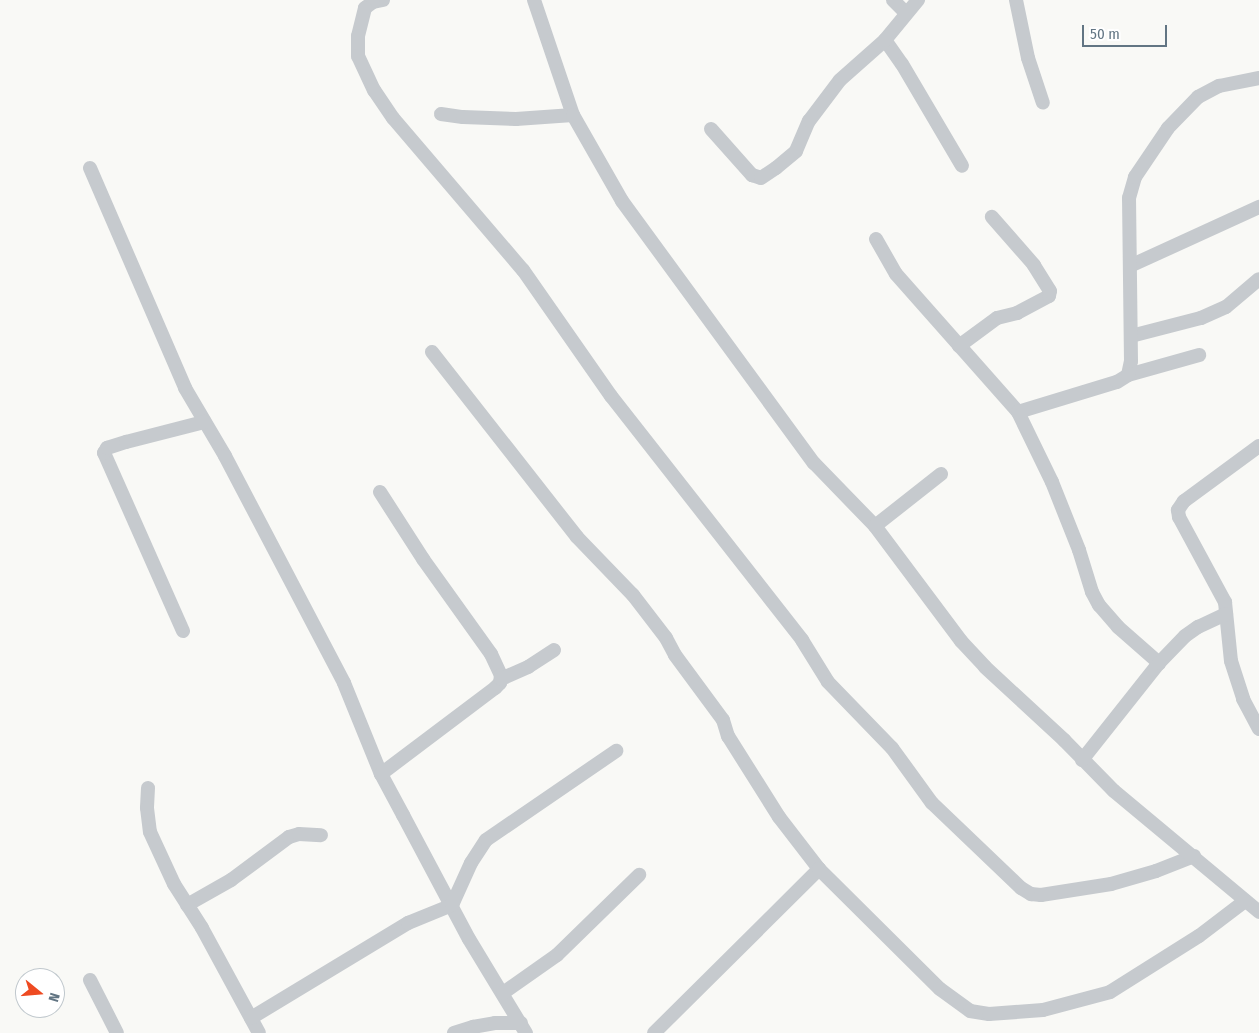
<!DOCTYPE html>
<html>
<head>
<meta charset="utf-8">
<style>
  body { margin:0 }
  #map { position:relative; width:1259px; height:1033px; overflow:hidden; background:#f9f9f6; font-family:"Fira Sans Condensed",sans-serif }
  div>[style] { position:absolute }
  .minor>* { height:14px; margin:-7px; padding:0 7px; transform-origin:7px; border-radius:7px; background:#c6cace }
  span { translate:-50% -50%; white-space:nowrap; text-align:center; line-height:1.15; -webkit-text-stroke:5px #fff; paint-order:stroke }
  .north { position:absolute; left:15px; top:968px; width:50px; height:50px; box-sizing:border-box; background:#fff; border:1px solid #c0c8cd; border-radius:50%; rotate:107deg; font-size:14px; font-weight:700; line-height:20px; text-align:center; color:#627583 }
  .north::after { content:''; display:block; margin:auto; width:18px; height:22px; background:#ee4a21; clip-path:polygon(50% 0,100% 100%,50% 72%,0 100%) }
  .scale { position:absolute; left:1082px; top:25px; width:85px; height:22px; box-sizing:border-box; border:2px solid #627583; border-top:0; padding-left:6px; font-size:15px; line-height:18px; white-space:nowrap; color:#627583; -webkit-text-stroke:4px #fff; paint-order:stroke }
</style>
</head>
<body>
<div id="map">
  <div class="minor">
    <div style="left:383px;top:0;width:10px;rotate:169deg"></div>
    <div style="left:373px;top:2px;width:10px;rotate:143deg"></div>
    <div style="left:365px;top:8px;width:29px;rotate:104deg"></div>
    <div style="left:358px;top:36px;width:20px;rotate:90deg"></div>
    <div style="left:358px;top:56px;width:38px;rotate:65deg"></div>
    <div style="left:374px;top:90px;width:34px;rotate:56deg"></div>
    <div style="left:393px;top:118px;width:200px;rotate:49.5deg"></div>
    <div style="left:523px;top:270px;width:154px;rotate:55.1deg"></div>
    <div style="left:611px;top:396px;width:310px;rotate:51.9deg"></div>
    <div style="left:802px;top:640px;width:49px;rotate:58.2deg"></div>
    <div style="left:828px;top:682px;width:92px;rotate:45.9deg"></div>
    <div style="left:892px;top:748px;width:68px;rotate:54deg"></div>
    <div style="left:932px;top:803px;width:123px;rotate:43.7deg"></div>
    <div style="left:1021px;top:888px;width:12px;rotate:31deg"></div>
    <div style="left:1031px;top:894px;width:10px;rotate:6deg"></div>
    <div style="left:1041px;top:895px;width:71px;rotate:-8.9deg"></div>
    <div style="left:1111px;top:884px;width:47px;rotate:-16.1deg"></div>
    <div style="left:1156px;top:871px;width:41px;rotate:-21.5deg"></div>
    <div style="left:534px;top:0;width:121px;rotate:71.3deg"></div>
    <div style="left:893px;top:0;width:18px;rotate:45deg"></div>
    <div style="left:1016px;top:0;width:59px;rotate:78.3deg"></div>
    <div style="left:1028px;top:58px;width:47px;rotate:71.6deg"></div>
    <div style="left:885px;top:40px;width:29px;rotate:55deg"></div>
    <div style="left:902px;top:64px;width:118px;rotate:59.5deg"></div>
    <div style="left:441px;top:114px;width:22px;rotate:8deg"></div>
    <div style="left:463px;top:117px;width:53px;rotate:2.2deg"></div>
    <div style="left:516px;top:119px;width:57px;rotate:-4deg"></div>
    <div style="left:573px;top:115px;width:99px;rotate:60.3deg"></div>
    <div style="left:622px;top:201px;width:325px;rotate:53.8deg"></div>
    <div style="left:814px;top:463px;width:88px;rotate:45.9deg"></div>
    <div style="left:875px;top:526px;width:144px;rotate:53.2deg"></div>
    <div style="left:961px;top:641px;width:35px;rotate:47deg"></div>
    <div style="left:985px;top:667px;width:108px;rotate:42.7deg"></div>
    <div style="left:1064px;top:740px;width:71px;rotate:45.6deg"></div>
    <div style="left:1114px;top:791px;width:189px;rotate:39.8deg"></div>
    <div style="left:711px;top:129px;width:62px;rotate:48.3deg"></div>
    <div style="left:752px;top:175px;width:9px;rotate:18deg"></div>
    <div style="left:761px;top:178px;width:18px;rotate:-34deg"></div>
    <div style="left:776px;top:168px;width:26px;rotate:-40deg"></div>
    <div style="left:796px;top:151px;width:33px;rotate:-67deg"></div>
    <div style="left:809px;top:121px;width:51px;rotate:-52.9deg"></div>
    <div style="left:840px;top:80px;width:60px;rotate:-41.6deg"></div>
    <div style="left:885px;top:40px;width:52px;rotate:-50.5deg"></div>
    <div style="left:90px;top:168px;width:240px;rotate:66.6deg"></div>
    <div style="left:185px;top:388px;width:79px;rotate:59.5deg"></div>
    <div style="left:225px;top:456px;width:256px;rotate:62.3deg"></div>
    <div style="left:344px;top:683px;width:98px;rotate:67.9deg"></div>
    <div style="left:381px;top:774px;width:47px;rotate:61.8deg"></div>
    <div style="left:403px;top:815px;width:140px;rotate:62deg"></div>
    <div style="left:469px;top:939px;width:110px;rotate:58.8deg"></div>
    <div style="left:876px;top:239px;width:40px;rotate:60.3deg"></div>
    <div style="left:896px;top:274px;width:184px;rotate:48.5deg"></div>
    <div style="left:1018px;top:412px;width:78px;rotate:64.1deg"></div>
    <div style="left:1052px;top:482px;width:73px;rotate:68.3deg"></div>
    <div style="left:1079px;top:550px;width:44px;rotate:72.8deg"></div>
    <div style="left:1092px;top:592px;width:15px;rotate:62deg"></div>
    <div style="left:1099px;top:605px;width:29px;rotate:49deg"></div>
    <div style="left:1118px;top:627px;width:55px;rotate:41.3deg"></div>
    <div style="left:1130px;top:266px;width:142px;rotate:-24.6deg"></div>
    <div style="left:1131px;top:336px;width:72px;rotate:-14.4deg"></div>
    <div style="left:1201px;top:318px;width:27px;rotate:-24deg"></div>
    <div style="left:1226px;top:307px;width:43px;rotate:-40.3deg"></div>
    <div style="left:959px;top:346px;width:47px;rotate:-36.4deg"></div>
    <div style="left:997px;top:318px;width:21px;rotate:-14deg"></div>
    <div style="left:1017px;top:313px;width:36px;rotate:-28deg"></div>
    <div style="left:1049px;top:296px;width:5px;rotate:-79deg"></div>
    <div style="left:1050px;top:291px;width:31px;rotate:-122deg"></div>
    <div style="left:1034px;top:265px;width:64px;rotate:-131.2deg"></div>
    <div style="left:432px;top:352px;width:235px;rotate:51.9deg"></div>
    <div style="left:577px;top:537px;width:81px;rotate:46deg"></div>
    <div style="left:633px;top:595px;width:54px;rotate:52.5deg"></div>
    <div style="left:666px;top:638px;width:19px;rotate:62deg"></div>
    <div style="left:675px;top:655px;width:81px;rotate:53.6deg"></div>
    <div style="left:723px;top:720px;width:17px;rotate:73deg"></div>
    <div style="left:728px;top:736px;width:96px;rotate:57.8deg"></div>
    <div style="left:779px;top:817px;width:66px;rotate:52.4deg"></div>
    <div style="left:1128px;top:375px;width:74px;rotate:-15.7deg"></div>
    <div style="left:1018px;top:412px;width:103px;rotate:-16.9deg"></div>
    <div style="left:1117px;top:382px;width:13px;rotate:-32deg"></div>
    <div style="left:1128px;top:375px;width:14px;rotate:-78deg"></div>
    <div style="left:1131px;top:361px;width:163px;rotate:-90.7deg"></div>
    <div style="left:1129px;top:198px;width:22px;rotate:-74deg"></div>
    <div style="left:1135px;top:177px;width:59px;rotate:-56deg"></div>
    <div style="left:1168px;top:128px;width:43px;rotate:-45.9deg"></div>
    <div style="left:1198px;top:97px;width:24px;rotate:-28deg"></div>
    <div style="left:1219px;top:86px;width:41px;rotate:-11.3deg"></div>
    <div style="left:1259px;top:446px;width:93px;rotate:143.7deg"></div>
    <div style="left:1184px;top:501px;width:11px;rotate:124deg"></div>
    <div style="left:1178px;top:510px;width:7px;rotate:82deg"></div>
    <div style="left:1179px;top:517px;width:97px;rotate:61.6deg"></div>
    <div style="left:1225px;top:602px;width:59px;rotate:84.2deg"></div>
    <div style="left:1231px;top:661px;width:40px;rotate:72deg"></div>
    <div style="left:1243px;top:699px;width:34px;rotate:62deg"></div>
    <div style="left:380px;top:492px;width:80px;rotate:57.3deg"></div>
    <div style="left:423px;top:559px;width:117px;rotate:54.4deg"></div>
    <div style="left:491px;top:654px;width:23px;rotate:65deg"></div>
    <div style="left:501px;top:675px;width:8px;rotate:97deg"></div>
    <div style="left:500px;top:683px;width:7px;rotate:135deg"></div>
    <div style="left:495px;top:688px;width:143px;rotate:143deg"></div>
    <div style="left:875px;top:526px;width:84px;rotate:-38.2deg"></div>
    <div style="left:183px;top:631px;width:195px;rotate:-113.9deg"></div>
    <div style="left:104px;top:453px;width:6px;rotate:-59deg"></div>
    <div style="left:107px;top:448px;width:20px;rotate:-18deg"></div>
    <div style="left:126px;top:442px;width:81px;rotate:-14.4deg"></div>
    <div style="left:501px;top:679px;width:30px;rotate:-24deg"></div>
    <div style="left:528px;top:667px;width:31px;rotate:-33deg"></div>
    <div style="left:1082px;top:760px;width:124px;rotate:-51.6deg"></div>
    <div style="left:1159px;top:663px;width:37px;rotate:-46deg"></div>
    <div style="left:1185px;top:636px;width:16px;rotate:-35deg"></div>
    <div style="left:1198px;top:627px;width:31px;rotate:-25deg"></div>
    <div style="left:148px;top:788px;width:20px;rotate:93deg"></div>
    <div style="left:147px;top:808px;width:24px;rotate:83deg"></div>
    <div style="left:150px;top:832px;width:57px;rotate:65.2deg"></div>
    <div style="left:174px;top:884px;width:52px;rotate:57.5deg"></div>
    <div style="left:202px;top:928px;width:119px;rotate:61.5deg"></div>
    <div style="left:187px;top:905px;width:51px;rotate:-29.6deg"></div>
    <div style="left:231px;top:880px;width:72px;rotate:-36.6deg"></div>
    <div style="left:289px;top:837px;width:10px;rotate:-17deg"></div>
    <div style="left:299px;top:834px;width:22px;rotate:3deg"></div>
    <div style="left:90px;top:980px;width:59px;rotate:63deg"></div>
    <div style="left:503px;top:993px;width:66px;rotate:-35.1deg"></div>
    <div style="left:557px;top:955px;width:115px;rotate:-44.3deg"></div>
    <div style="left:251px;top:1018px;width:184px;rotate:-31.2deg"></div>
    <div style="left:408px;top:923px;width:48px;rotate:-22.2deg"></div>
    <div style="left:452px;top:905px;width:46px;rotate:-65.7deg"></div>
    <div style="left:471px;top:863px;width:27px;rotate:-57deg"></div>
    <div style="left:486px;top:840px;width:158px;rotate:-34.4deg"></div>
    <div style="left:454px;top:1033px;width:20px;rotate:-18deg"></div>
    <div style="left:473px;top:1027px;width:22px;rotate:-10deg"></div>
    <div style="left:495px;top:1023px;width:26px"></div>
    <div style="left:654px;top:1033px;width:233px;rotate:-44.8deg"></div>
    <div style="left:819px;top:869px;width:170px;rotate:44.8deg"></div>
    <div style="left:940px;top:989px;width:37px;rotate:36deg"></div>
    <div style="left:970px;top:1011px;width:19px;rotate:9deg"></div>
    <div style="left:989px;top:1014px;width:54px;rotate:-4.2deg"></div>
    <div style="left:1043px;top:1010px;width:69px;rotate:-15deg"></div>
    <div style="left:1110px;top:992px;width:105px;rotate:-32.2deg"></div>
    <div style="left:1199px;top:936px;width:58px;rotate:-37.3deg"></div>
  </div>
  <div class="north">N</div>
  <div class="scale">50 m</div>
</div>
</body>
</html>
